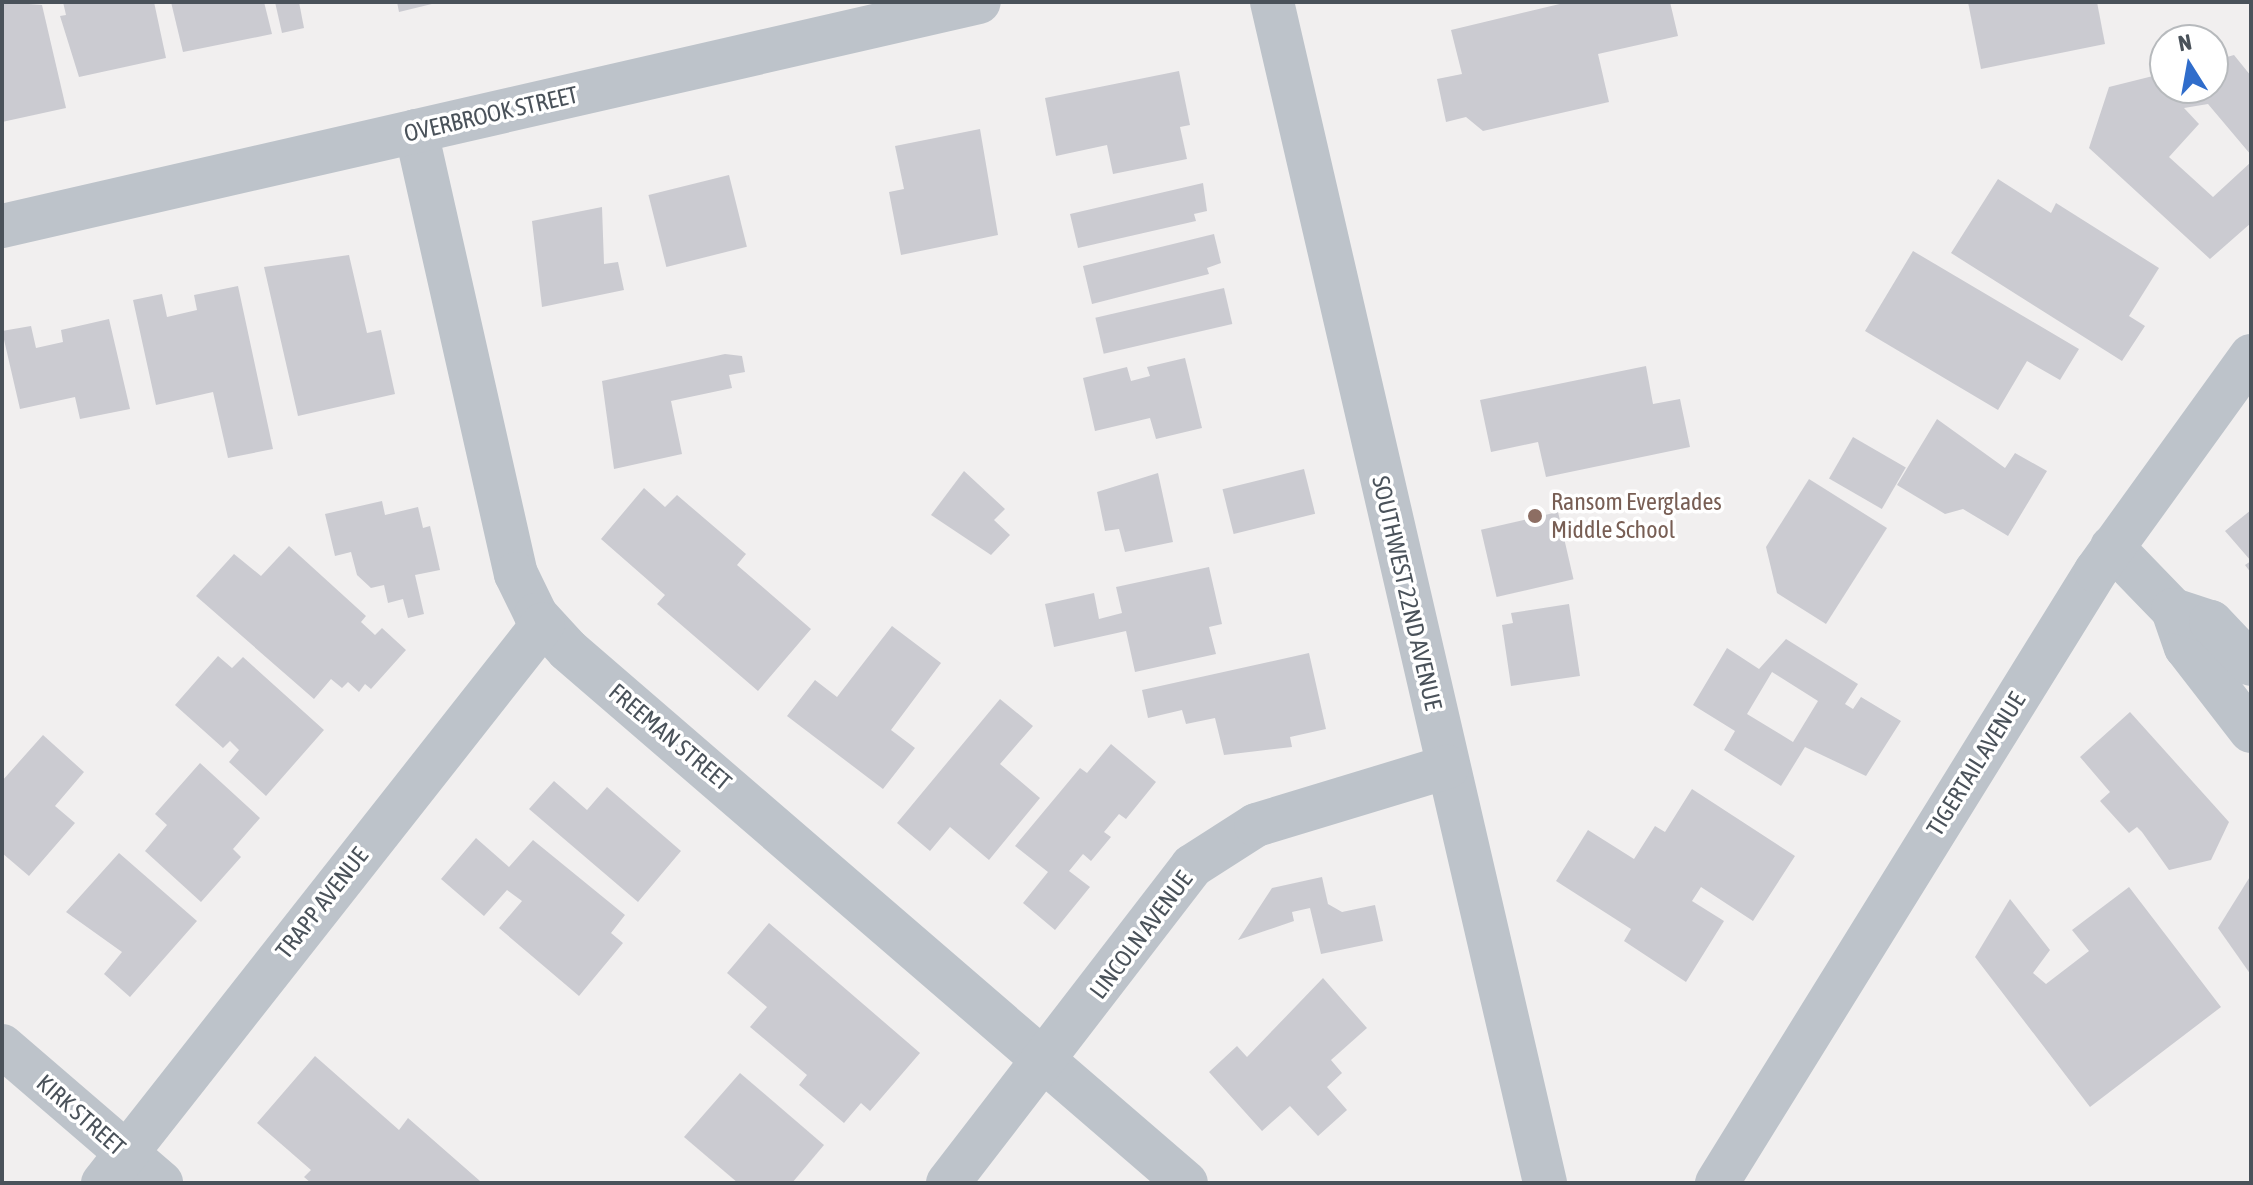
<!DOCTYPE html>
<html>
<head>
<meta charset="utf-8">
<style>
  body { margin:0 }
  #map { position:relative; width:2253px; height:1185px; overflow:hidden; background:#f1efef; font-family:"Asap Condensed",sans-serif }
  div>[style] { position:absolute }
  .building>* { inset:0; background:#cbcbd1; transform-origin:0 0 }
  .minor>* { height:44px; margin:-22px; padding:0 22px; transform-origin:22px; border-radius:22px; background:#bdc3ca }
  .dots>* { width:22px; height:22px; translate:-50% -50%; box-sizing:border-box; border:4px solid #fff; border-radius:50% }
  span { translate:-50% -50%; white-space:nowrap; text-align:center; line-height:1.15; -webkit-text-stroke:7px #fff; paint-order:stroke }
  .street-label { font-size:24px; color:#4a525a }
  .education-label { font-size:24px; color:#785e54 }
  .left { translate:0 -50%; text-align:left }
  .frame { position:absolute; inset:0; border:4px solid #4a525a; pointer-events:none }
  .north { position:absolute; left:2149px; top:24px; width:80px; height:80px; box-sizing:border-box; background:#fff; border:2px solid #b7babd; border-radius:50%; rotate:349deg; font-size:22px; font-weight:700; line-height:32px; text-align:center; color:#4a525a }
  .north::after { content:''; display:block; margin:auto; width:28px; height:36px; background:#306dcb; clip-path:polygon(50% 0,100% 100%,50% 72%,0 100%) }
</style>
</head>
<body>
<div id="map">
  <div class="building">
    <div style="clip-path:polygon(2px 2px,42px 5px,66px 108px,2px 122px)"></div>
    <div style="clip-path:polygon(63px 2px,154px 2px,166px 58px,79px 77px,60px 16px,66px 15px)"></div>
    <div style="clip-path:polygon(171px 2px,264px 2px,272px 34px,183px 52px)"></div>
    <div style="clip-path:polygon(275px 2px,299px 2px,304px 28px,282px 33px)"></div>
    <div style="clip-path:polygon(397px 2px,436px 2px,436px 3px,399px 12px)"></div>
    <div style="clip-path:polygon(1568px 2px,1670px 2px,1678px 36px,1598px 54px,1609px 102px,1483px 131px,1466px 117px,1446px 122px,1437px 79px,1462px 74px,1451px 30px)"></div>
    <div style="clip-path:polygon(1968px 2px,2097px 2px,2105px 44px,1981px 69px)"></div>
    <div style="clip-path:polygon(2234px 55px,2251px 76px,2251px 155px,2208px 104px,2184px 108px,2199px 124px,2169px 157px,2213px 197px,2251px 162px,2251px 223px,2210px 259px,2089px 148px,2109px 87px,2165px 73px,2165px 88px,2213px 88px,2213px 61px)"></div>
    <div style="clip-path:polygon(1179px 71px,1190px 125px,1180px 127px,1187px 159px,1113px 174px,1107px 145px,1056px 156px,1045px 98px)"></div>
    <div style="clip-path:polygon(980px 129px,998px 235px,901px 255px,889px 192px,904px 189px,895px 146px)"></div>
    <div style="left:729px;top:175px;width:74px;height:83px;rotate:76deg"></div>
    <div style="clip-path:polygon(1998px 179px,2051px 213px,2056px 203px,2159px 268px,2129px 316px,2145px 326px,2122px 361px,1951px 253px)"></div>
    <div style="clip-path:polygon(1203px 183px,1207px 211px,1194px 214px,1196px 221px,1078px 248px,1070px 214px)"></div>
    <div style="clip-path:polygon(602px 207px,604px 264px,618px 262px,624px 290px,542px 307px,532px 221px)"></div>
    <div style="clip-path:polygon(1214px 234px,1221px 263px,1207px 268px,1209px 274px,1092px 304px,1083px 266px)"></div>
    <div style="clip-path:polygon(1913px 251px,2079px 349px,2060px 380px,2027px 361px,1998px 410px,1865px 331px)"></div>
    <div style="clip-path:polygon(349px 255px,367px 333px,381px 330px,395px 394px,298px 416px,264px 267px)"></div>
    <div style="clip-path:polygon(238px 286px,273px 449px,228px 458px,213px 392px,156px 405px,133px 300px,162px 294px,167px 317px,197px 310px,194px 295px)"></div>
    <div style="left:1224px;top:288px;width:37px;height:132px;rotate:77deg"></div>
    <div style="clip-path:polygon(109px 319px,130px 409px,80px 419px,75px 397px,20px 409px,2px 331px,31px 326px,36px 348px,63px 342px,61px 330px)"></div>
    <div style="clip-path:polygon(725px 354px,742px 356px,745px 372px,729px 375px,732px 388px,671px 401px,682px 454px,614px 469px,602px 381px)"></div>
    <div style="clip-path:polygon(1185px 358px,1202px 428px,1156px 439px,1150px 418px,1095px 431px,1083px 378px,1127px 367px,1131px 381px,1150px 376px,1147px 367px)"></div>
    <div style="clip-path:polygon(1646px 366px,1653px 404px,1680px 399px,1690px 447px,1546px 477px,1538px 442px,1491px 452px,1480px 400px)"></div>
    <div style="clip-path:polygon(1937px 419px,2005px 468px,2015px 453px,2047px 471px,2008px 536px,1963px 509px,1945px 514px,1897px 485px)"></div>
    <div style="left:1853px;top:437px;width:61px;height:48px;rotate:30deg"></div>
    <div style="left:1304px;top:469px;width:46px;height:84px;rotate:76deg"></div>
    <div style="clip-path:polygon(964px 471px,1005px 509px,994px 520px,1010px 535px,991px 555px,931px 515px)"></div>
    <div style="clip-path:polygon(1158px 473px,1173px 542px,1125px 552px,1119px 529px,1105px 531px,1097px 492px)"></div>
    <div style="clip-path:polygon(1809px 479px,1887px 528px,1826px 624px,1777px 593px,1766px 547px)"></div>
    <div style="clip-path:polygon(644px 488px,665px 507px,677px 495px,746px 554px,737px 565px,811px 629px,758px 691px,657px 604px,665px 595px,601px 539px)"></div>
    <div style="clip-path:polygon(382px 501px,385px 515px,418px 507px,423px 528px,430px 526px,440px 570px,415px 575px,424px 614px,408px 618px,403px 599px,388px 603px,384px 585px,371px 588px,357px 575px,351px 552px,335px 556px,325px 514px)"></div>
    <div style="clip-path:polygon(2251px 510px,2251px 573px,2245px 565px,2251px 561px,2225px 531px)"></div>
    <div style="left:1558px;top:512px;width:69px;height:79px;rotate:77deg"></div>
    <div style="clip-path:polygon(289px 546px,366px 616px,361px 622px,375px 635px,382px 628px,406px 650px,371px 689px,365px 684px,359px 692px,348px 682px,342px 688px,331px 679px,314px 699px,196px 596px,234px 554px,261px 576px)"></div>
    <div style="clip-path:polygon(1209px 567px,1222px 624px,1209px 627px,1216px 654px,1135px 672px,1126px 631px,1054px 647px,1045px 604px,1094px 593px,1099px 619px,1122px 613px,1116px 587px)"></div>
    <div style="clip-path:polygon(1569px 604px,1580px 676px,1511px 686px,1502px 625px,1513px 623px,1511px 613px)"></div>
    <div style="clip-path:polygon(892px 626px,941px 663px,891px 730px,915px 748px,883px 789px,787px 716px,815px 680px,837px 697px)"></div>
    <div style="clip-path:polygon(evenodd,1786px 639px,1858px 684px,1845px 704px,1853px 709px,1861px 697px,1901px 721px,1866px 776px,1805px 747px,1781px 786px,1724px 750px,1735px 731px,1693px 705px,1727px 648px,1759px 669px,1786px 639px,1772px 672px,1818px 701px,1793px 742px,1747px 714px,1772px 672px)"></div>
    <div style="clip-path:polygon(1309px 653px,1326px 729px,1290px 737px,1292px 747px,1224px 755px,1215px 718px,1186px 724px,1182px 710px,1148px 718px,1142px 690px)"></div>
    <div style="clip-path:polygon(218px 656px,232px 668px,243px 657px,324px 730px,266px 796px,229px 762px,239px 750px,230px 741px,223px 748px,175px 705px)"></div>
    <div style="clip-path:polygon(1000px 699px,1033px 726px,1000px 764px,1040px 798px,989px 860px,950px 827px,930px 851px,897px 823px)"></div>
    <div style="clip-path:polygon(2130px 712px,2229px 822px,2211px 860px,2169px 870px,2142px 832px,2137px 827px,2129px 833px,2100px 801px,2110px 792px,2080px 757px)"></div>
    <div style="clip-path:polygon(43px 735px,84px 772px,55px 806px,75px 823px,29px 876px,2px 853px,2px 781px)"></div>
    <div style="clip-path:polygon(1111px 744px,1156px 782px,1126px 819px,1119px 814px,1104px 832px,1111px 837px,1091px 861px,1083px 854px,1069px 871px,1090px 887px,1055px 930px,1023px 903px,1048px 872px,1015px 846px,1080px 768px,1087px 773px)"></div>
    <div style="clip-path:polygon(200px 763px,260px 818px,233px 849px,241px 857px,201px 902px,145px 851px,167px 825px,155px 814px)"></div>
    <div style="clip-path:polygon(554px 781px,587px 810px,607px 787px,681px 851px,638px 902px,529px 809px)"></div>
    <div style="clip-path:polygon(1692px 789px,1795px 856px,1753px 921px,1701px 887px,1692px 901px,1724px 921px,1686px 982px,1624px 941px,1631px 929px,1556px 881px,1588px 830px,1634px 859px,1655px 826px,1665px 832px)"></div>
    <div style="clip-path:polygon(476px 838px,509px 867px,533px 840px,625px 915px,611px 933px,623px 943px,579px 996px,499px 928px,522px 901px,507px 890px,484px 916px,441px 879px)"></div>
    <div style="clip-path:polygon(119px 853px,197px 921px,130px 997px,104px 974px,122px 952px,66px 912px)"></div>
    <div style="clip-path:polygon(2251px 875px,2251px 975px,2218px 928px)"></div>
    <div style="clip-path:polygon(1322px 877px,1328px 904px,1342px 912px,1375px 905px,1383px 941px,1321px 954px,1310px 908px,1292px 912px,1294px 921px,1238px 940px,1272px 888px)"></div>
    <div style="clip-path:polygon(2129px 887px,2221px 1007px,2090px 1107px,1975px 957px,2010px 899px,2050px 950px,2033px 973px,2046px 984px,2089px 951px,2072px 930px)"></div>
    <div style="clip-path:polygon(769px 923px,920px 1053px,870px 1111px,861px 1103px,844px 1123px,799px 1085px,807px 1075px,750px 1027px,767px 1007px,727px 973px)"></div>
    <div style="clip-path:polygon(1323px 978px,1367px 1028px,1331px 1060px,1342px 1073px,1327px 1087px,1347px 1110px,1318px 1136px,1290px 1106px,1262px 1131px,1209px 1072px,1237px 1046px,1247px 1057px)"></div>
    <div style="clip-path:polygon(315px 1056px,399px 1130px,408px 1118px,480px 1181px,311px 1183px,304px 1177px,311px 1170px,257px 1123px)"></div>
    <div style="clip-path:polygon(740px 1073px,824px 1145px,792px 1183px,738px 1183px,684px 1137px)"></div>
  </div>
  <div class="minor">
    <div style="left:1272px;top:2px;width:1212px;rotate:76.98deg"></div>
    <div style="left:416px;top:131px;width:454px;rotate:77.3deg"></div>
    <div style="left:516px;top:574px;width:46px;rotate:64deg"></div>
    <div style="left:536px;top:615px;width:47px;rotate:47.6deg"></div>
    <div style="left:568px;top:650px;width:816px;rotate:40.78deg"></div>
    <div style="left:2px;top:226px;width:1002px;rotate:-12.91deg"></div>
    <div style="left:2112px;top:547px;width:88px;rotate:45.9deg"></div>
    <div style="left:2173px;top:610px;width:39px;rotate:71deg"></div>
    <div style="left:2186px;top:647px;width:106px;rotate:52.3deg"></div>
    <div style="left:2173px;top:610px;width:40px;rotate:18deg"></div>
    <div style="left:2211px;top:622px;width:58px;rotate:46.4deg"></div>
    <div style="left:2px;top:1046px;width:210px;rotate:40.7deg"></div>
    <div style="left:103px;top:1183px;width:711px;rotate:-51.79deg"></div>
    <div style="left:948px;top:1183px;width:400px;rotate:-52.4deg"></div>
    <div style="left:1192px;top:866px;width:76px;rotate:-32.6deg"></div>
    <div style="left:1256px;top:825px;width:200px;rotate:-16.9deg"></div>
    <div style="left:1717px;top:1183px;width:720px;rotate:-58.23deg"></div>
    <div style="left:2096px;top:571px;width:265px;rotate:-54.2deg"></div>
  </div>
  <div class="dots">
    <div style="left:1535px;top:516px;background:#8d6e63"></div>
  </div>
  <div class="street-label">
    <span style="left:491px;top:114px;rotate:-13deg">OVERBROOK STREET</span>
    <span style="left:1407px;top:593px;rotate:77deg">SOUTHWEST 22ND AVENUE</span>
    <span style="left:670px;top:737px;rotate:40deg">FREEMAN STREET</span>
    <span style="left:1976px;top:764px;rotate:-58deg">TIGERTAIL AVENUE</span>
    <span style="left:322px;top:903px;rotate:-52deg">TRAPP AVENUE</span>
    <span style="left:1141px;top:935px;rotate:-53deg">LINCOLN AVENUE</span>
    <span style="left:81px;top:1115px;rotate:41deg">KIRK STREET</span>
  </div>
  <div class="education-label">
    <span class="left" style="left:1551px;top:516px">Ransom Everglades<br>Middle School</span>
  </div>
  <div class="frame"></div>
  <div class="north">N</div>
</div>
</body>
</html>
